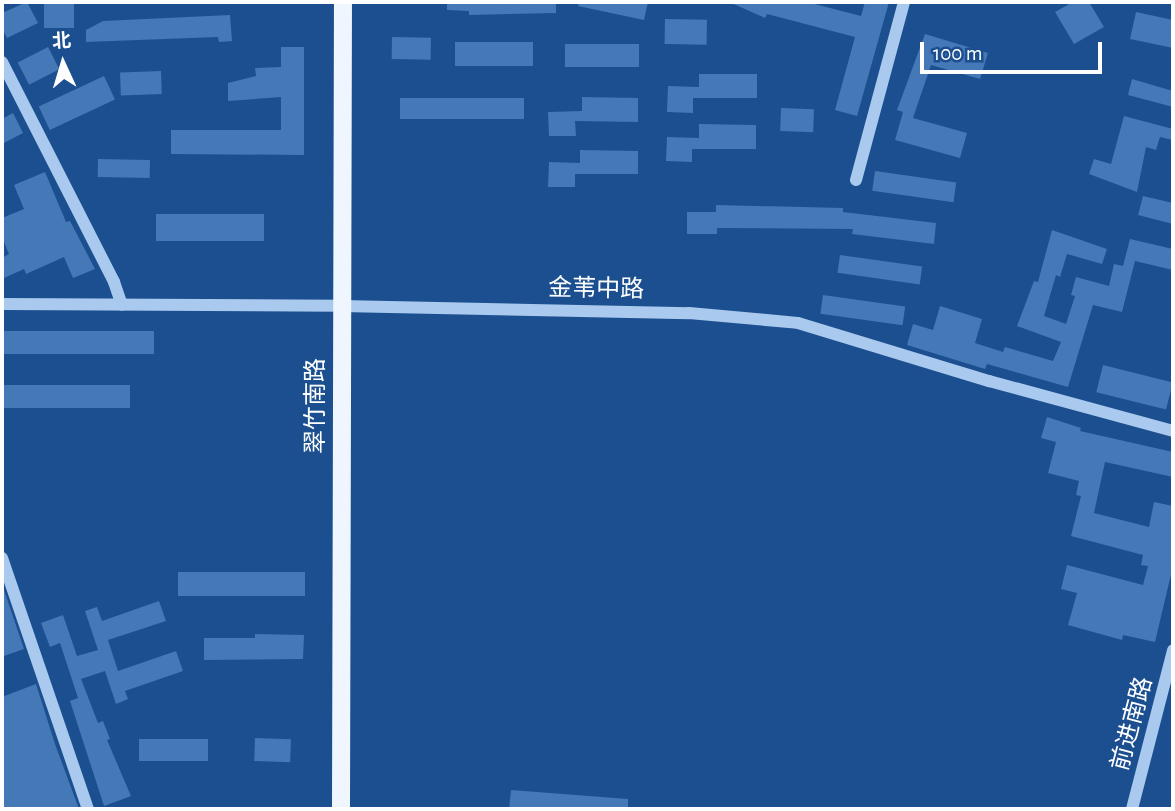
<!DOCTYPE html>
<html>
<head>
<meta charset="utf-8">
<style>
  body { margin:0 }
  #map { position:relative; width:1175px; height:811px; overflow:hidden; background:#1b4f8f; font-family:"Alegreya Sans","Noto Sans SC",sans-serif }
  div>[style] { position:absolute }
  .building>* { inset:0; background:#4478b7; transform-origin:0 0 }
  .minor>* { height:12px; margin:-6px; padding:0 6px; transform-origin:6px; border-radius:6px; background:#a9c9ee }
  .major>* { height:18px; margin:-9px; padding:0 9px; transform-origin:9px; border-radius:9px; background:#f0f6ff }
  span { translate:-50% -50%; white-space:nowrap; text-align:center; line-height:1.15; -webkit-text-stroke:5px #1b4f8f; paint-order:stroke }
  .street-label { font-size:24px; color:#fff }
  .frame { position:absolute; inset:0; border:4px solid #fff; pointer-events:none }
  .north { position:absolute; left:28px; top:28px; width:70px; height:70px; -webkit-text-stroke:5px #1b4f8f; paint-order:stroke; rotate:356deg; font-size:19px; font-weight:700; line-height:28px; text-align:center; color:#fff }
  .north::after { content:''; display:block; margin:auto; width:24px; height:32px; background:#fff; clip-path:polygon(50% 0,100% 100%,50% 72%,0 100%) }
  .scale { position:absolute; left:920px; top:42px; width:182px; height:32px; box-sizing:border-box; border:4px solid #fff; border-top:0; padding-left:9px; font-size:21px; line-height:24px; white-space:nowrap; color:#fff; -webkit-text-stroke:5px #1b4f8f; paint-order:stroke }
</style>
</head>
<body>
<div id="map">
  <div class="building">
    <div style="clip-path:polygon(27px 2px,38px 23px,7px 38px,2px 28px,2px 13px)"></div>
    <div style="left:44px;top:2px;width:30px;height:26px"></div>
    <div style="clip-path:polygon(447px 2px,556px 2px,556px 13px,469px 15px,469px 11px,447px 10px)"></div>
    <div style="clip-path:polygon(579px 2px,648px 2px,644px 20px,578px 6px)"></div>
    <div style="clip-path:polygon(729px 2px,807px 2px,861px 16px,865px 2px,889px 2px,857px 116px,835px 110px,855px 37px,767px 14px,765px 18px)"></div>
    <div style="clip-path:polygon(1073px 2px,1089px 2px,1104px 27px,1074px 44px,1055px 12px)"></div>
    <div style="clip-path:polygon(1136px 12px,1173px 20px,1173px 48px,1130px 39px)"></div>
    <div style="clip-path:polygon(230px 15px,232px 41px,219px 42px,218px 37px,86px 42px,86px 30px,103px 21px)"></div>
    <div style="left:665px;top:19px;width:42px;height:25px;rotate:1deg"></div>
    <div style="clip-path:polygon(925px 34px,988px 53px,980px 79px,931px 65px,913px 118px,967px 133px,960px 158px,895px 140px,903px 112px,897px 110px)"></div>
    <div style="left:392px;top:37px;width:39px;height:22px;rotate:1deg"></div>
    <div style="left:533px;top:42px;width:24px;height:78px;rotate:90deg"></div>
    <div style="left:565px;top:44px;width:74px;height:23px"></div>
    <div style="left:48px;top:47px;width:25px;height:34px;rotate:63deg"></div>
    <div style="clip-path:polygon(281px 47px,304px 47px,304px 155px,171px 154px,171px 130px,281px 130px,281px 97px,228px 101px,228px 83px,256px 76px,255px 68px,281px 67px)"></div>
    <div style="left:161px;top:71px;width:23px;height:41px;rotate:88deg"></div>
    <div style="clip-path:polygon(699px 74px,757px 74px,757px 98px,693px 98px,693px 113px,667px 112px,668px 86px,699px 87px)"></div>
    <div style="left:104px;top:76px;width:26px;height:72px;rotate:65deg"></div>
    <div style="clip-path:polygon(1132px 79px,1173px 91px,1173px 107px,1128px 95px)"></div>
    <div style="clip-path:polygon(582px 97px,638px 98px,638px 122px,575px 121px,576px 136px,549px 136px,548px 112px,582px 111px)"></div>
    <div style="left:400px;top:98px;width:124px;height:21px"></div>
    <div style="left:781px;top:108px;width:33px;height:23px;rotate:2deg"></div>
    <div style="clip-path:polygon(13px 113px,23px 133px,2px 144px,2px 119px)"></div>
    <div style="clip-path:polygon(1124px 116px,1173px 129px,1173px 140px,1160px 137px,1156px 150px,1146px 147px,1137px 192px,1089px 174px,1094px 159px,1111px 164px)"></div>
    <div style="clip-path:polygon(699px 124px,756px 125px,756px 149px,692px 149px,692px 162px,666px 161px,667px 137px,699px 138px)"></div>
    <div style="clip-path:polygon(580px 150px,638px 151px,638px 174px,575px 174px,575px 187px,548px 187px,549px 162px,580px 163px)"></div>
    <div style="left:98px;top:159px;width:52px;height:18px;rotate:1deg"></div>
    <div style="left:875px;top:171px;width:82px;height:20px;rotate:8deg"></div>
    <div style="clip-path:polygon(45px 172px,66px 222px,70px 221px,95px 269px,73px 278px,64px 257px,26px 274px,24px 269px,2px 279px,2px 258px,9px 254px,2px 237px,2px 218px,24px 209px,14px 185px)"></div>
    <div style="clip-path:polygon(1143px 196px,1173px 203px,1173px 224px,1138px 215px)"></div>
    <div style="clip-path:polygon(716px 205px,843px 208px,843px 212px,936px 223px,934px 244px,852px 234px,853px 229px,717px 228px,717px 234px,687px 234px,687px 212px,716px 212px)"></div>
    <div style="left:156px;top:214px;width:108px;height:27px"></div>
    <div style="clip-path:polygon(1052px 230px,1107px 249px,1102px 264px,1067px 254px,1060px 277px,1056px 275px,1044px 316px,1066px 324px,1075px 296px,1071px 295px,1076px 277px,1109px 286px,1114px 264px,1123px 266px,1130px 239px,1173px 249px,1173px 270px,1135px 261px,1122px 312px,1093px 305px,1068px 387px,987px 364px,985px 369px,907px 345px,913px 324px,933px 330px,940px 306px,982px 319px,975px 343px,1003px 352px,1005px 347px,1053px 361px,1061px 342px,1017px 326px,1034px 281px,1038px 282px)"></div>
    <div style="left:840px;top:255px;width:83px;height:18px;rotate:8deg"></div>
    <div style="left:823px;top:295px;width:83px;height:19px;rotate:8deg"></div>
    <div style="left:2px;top:331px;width:152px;height:23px"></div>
    <div style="left:1103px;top:365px;width:72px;height:28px;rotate:14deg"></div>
    <div style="left:2px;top:385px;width:128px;height:23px"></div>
    <div style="clip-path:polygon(1047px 417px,1081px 428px,1080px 431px,1173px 452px,1173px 477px,1105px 462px,1094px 513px,1149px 527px,1154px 502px,1173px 506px,1173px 566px,1155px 642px,1123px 635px,1122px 640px,1068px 625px,1077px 593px,1061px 589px,1067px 565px,1143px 585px,1148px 566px,1141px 565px,1143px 555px,1071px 536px,1081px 496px,1076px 495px,1079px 481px,1048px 473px,1056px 442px,1041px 438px)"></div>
    <div style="left:178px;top:572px;width:127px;height:24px"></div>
    <div style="clip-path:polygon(2px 584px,24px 649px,4px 656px,2px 651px)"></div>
    <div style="clip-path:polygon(159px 601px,166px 621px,108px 640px,118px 671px,176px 651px,183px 671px,125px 691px,128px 699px,116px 704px,105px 671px,81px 679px,98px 723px,103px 721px,110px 739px,107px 740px,131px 796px,104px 806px,70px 701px,78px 698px,60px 643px,50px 647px,41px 623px,63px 615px,77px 656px,98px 650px,85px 611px,97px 607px,102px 621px)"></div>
    <div style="clip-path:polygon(255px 634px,304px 635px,303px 659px,204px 660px,204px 638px,255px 638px)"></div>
    <div style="clip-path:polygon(36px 684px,55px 744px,79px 809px,3px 809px,2px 805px,2px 697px)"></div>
    <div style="left:255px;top:738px;width:36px;height:23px;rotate:2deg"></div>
    <div style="left:208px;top:739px;width:22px;height:69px;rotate:90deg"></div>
    <div style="clip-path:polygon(511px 790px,628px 799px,628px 809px,509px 809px)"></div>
  </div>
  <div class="minor">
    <div style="left:2px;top:62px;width:247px;rotate:63deg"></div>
    <div style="left:114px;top:282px;width:24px;rotate:71deg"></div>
    <div style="left:856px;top:180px;width:184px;rotate:-74.9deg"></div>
    <div style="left:2px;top:304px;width:339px;rotate:0.3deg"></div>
    <div style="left:341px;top:306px;width:348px;rotate:1.2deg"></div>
    <div style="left:689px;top:313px;width:109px;rotate:5.2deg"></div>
    <div style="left:798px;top:323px;width:200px;rotate:16.9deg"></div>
    <div style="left:989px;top:381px;width:191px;rotate:15.2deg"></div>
    <div style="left:2px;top:558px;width:265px;rotate:71.1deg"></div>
    <div style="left:1132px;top:809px;width:164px;rotate:-75.5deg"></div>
  </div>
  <div class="major">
    <div style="left:341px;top:809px;width:807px;rotate:-89.86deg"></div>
  </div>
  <div class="street-label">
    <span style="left:596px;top:290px;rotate:1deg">金苇中路</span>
    <span style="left:317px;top:406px;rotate:-90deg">翠竹南路</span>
    <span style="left:1133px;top:724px;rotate:-75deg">前进南路</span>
  </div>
  <div class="frame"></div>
  <div class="north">北</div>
  <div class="scale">100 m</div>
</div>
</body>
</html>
